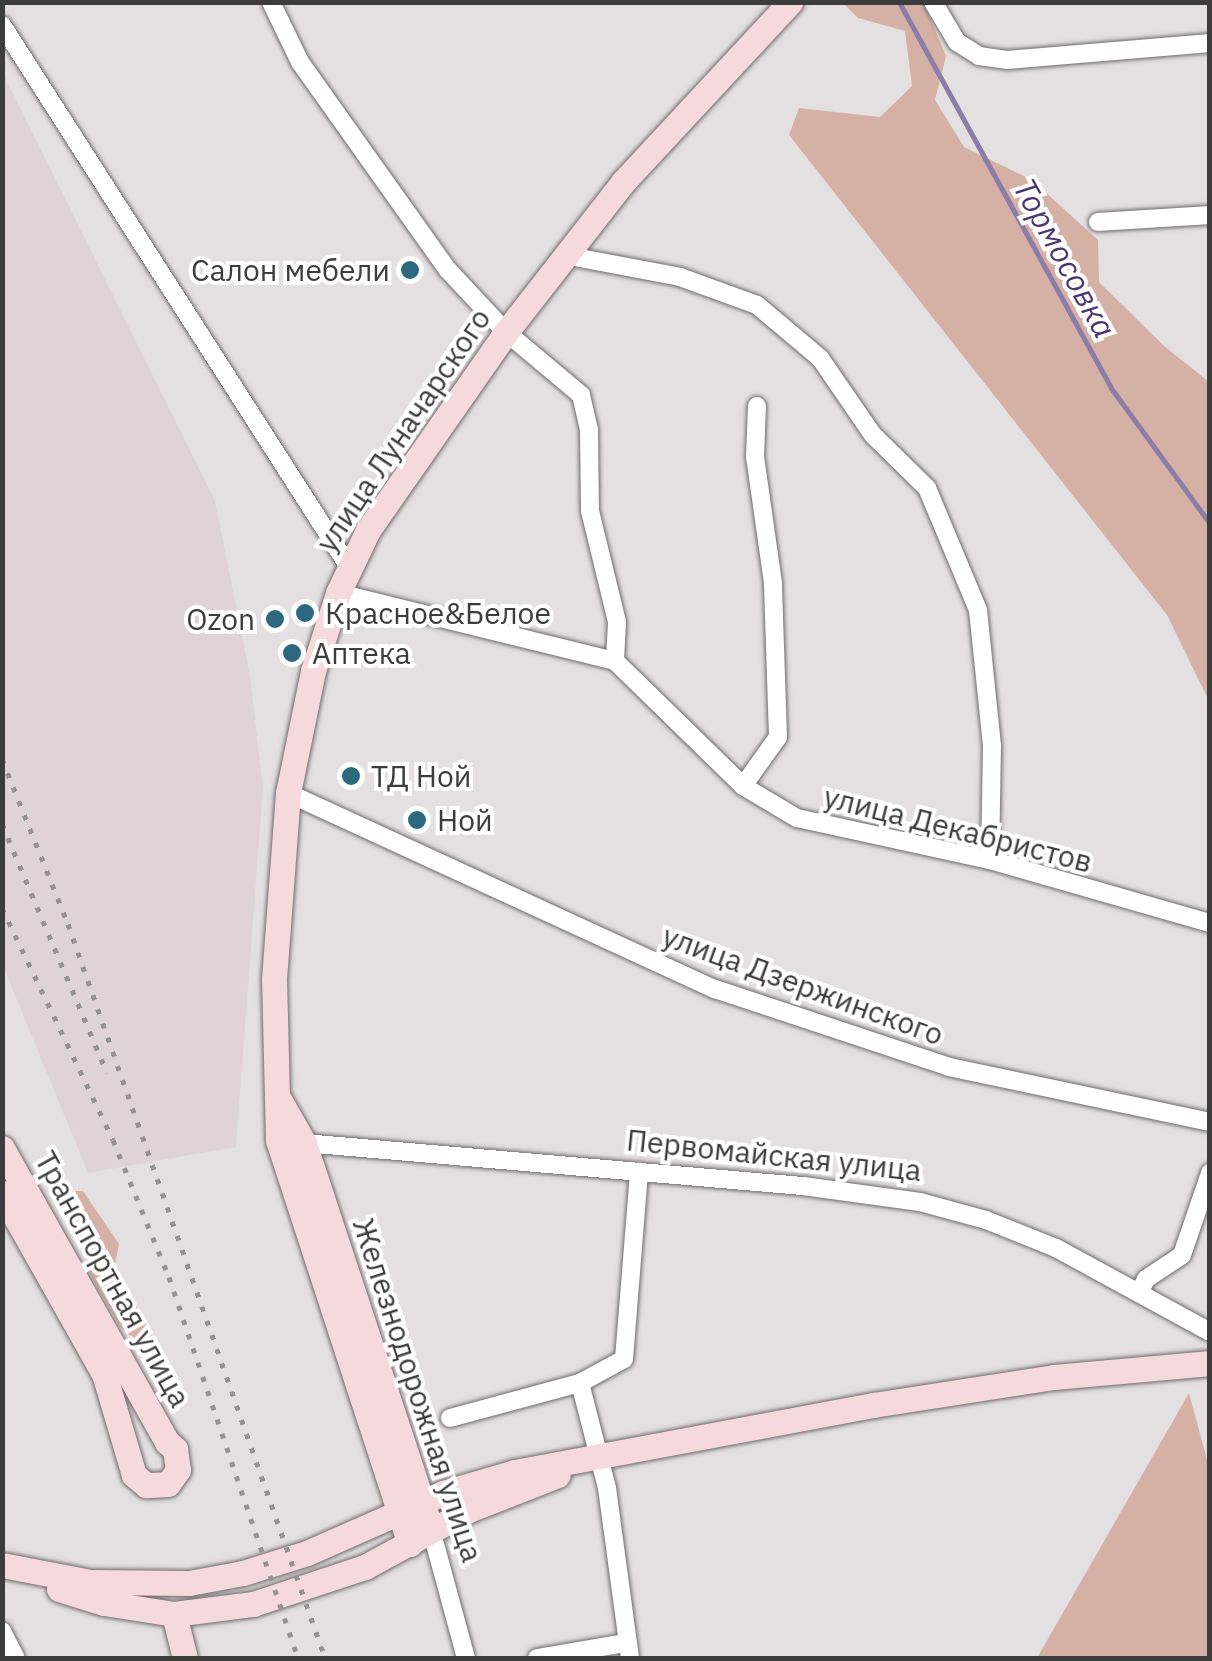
<!DOCTYPE html>
<html>
<head>
<meta charset="utf-8">
<style>
  body { margin:0 }
  #map { position:relative; width:1212px; height:1661px; overflow:hidden; background:#e4e0e2; font-family:"IBM Plex Sans",sans-serif }
  div>[style] { position:absolute }
  .built>* { inset:0; background:#dfd3d8 }
  .green>* { inset:0; background:#d5b1a5 }
  .stream>* { height:5px; margin:-2.5px; padding:0 2.5px; transform-origin:2.5px; border-radius:2.5px; background:#8b7ca8 }
  .roads { filter:drop-shadow(0 0 2px #6f6b6d) drop-shadow(0 0 2px #6f6b6d) }
  .street>* { height:18px; margin:-9px; padding:0 9px; transform-origin:9px; border-radius:9px; background:#fff }
  .secondary>* { height:25px; margin:-12.5px; padding:0 12.5px; transform-origin:12.5px; border-radius:12.5px; background:#f5d9dc }
  .rail>* { height:5px; margin-top:-2.5px; transform-origin:0; background:repeating-linear-gradient(90deg,#949293 0 5px,transparent 0 15px) }
  .dots>* { width:28px; height:28px; translate:-50% -50%; box-sizing:border-box; border:5px solid #fff; border-radius:50% }
  span { translate:-50% -50%; white-space:nowrap; text-align:center; line-height:1.15; -webkit-text-stroke:8px #fff; paint-order:stroke }
  .poi-label { font-size:30px; color:#3d3c3d }
  .right { translate:-100% -50%; text-align:right }
  .left { translate:0 -50%; text-align:left }
  .street-label { font-size:30px; color:#3d3c3d }
  .water-label { font-size:32px; color:#4c3570; font-style:italic }
  .frame { position:absolute; inset:0; border:5px solid #3d3c3d; pointer-events:none }
</style>
</head>
<body>
<div id="map">
  <div class="built">
    <div style="clip-path:polygon(2px 71px,215px 501px,250px 676px,263px 788px,236px 1147px,88px 1173px,3px 966px)"></div>
  </div>
  <div class="green">
    <div style="clip-path:polygon(843px 3px,924px 3px,946px 56px,935px 100px,964px 147px,1032px 180px,1098px 240px,1099px 282px,1164px 346px,1209px 382px,1209px 701px,1167px 615px,789px 135px,799px 108px,880px 117px,912px 86px,905px 31px,858px 18px)"></div>
    <div style="clip-path:polygon(62px 1191px,83px 1191px,119px 1244px,112px 1278px,126px 1287px,149px 1329px,167px 1371px,165px 1387px,153px 1382px,146px 1348px,120px 1327px,87px 1269px,84px 1232px,59px 1207px)"></div>
    <div style="clip-path:polygon(1189px 1393px,1209px 1467px,1209px 1658px,1037px 1658px)"></div>
  </div>
  <div class="stream">
    <div style="left:899px;top:2px;width:440px;rotate:61.2deg"></div>
    <div style="left:1111px;top:388px;width:168px;rotate:53.9deg"></div>
  </div>
  <div class="roads">
    <div class="street">
      <div style="left:271px;top:2px;width:67px;rotate:64.2deg"></div>
      <div style="left:300px;top:62px;width:255px;rotate:54.6deg"></div>
      <div style="left:448px;top:270px;width:85px;rotate:46.9deg"></div>
      <div style="left:506px;top:332px;width:98px;rotate:40deg"></div>
      <div style="left:581px;top:395px;width:36px;rotate:77deg"></div>
      <div style="left:589px;top:430px;width:81px;rotate:89.3deg"></div>
      <div style="left:590px;top:511px;width:114px;rotate:76.3deg"></div>
      <div style="left:617px;top:622px;width:39px;rotate:93deg"></div>
      <div style="left:933px;top:2px;width:47px;rotate:59deg"></div>
      <div style="left:957px;top:42px;width:26px;rotate:32deg"></div>
      <div style="left:979px;top:56px;width:28px;rotate:8deg"></div>
      <div style="left:1007px;top:60px;width:204px;rotate:-4.8deg"></div>
      <div style="left:2px;top:25px;width:644px;rotate:57.37deg"></div>
      <div style="left:1098px;top:222px;width:112px;rotate:-3.6deg"></div>
      <div style="left:564px;top:255px;width:118px;rotate:10.7deg"></div>
      <div style="left:680px;top:277px;width:82px;rotate:20deg"></div>
      <div style="left:757px;top:305px;width:82px;rotate:40.1deg"></div>
      <div style="left:820px;top:358px;width:93px;rotate:55.5deg"></div>
      <div style="left:873px;top:435px;width:76px;rotate:44.5deg"></div>
      <div style="left:927px;top:488px;width:132px;rotate:67.3deg"></div>
      <div style="left:978px;top:610px;width:137px;rotate:84.1deg"></div>
      <div style="left:992px;top:746px;width:114px;rotate:91deg"></div>
      <div style="left:338px;top:593px;width:285px;rotate:13.8deg"></div>
      <div style="left:615px;top:661px;width:179px;rotate:44.3deg"></div>
      <div style="left:743px;top:786px;width:63px;rotate:30.7deg"></div>
      <div style="left:797px;top:818px;width:198px;rotate:12.3deg"></div>
      <div style="left:990px;top:860px;width:229px;rotate:16deg"></div>
      <div style="left:743px;top:786px;width:60px;rotate:-54.5deg"></div>
      <div style="left:778px;top:737px;width:154px;rotate:-91.9deg"></div>
      <div style="left:773px;top:583px;width:127px;rotate:-98.1deg"></div>
      <div style="left:755px;top:457px;width:51px;rotate:-87.8deg"></div>
      <div style="left:288px;top:793px;width:470px;rotate:24.7deg"></div>
      <div style="left:715px;top:989px;width:247px;rotate:18.4deg"></div>
      <div style="left:949px;top:1067px;width:267px;rotate:11.9deg"></div>
      <div style="left:304px;top:1143px;width:501px;rotate:4.93deg"></div>
      <div style="left:803px;top:1186px;width:118px;rotate:7.8deg"></div>
      <div style="left:920px;top:1202px;width:68px;rotate:15.3deg"></div>
      <div style="left:986px;top:1220px;width:75px;rotate:21.8deg"></div>
      <div style="left:1056px;top:1248px;width:175px;rotate:28.6deg"></div>
      <div style="left:1139px;top:1293px;width:16px;rotate:-63deg"></div>
      <div style="left:1146px;top:1279px;width:43px;rotate:-33.7deg"></div>
      <div style="left:1182px;top:1255px;width:87px;rotate:-71.1deg"></div>
      <div style="left:450px;top:1418px;width:135px;rotate:-15.1deg"></div>
      <div style="left:432px;top:1533px;width:130px;rotate:74.8deg"></div>
      <div style="left:2px;top:1631px;width:30px;rotate:63deg"></div>
      <div style="left:537px;top:1658px;width:90px;rotate:-9.6deg"></div>
      <div style="left:630px;top:1658px;width:172px;rotate:-97.7deg"></div>
      <div style="left:607px;top:1488px;width:108px;rotate:-104.4deg"></div>
      <div style="left:580px;top:1383px;width:50px;rotate:-28.6deg"></div>
      <div style="left:624px;top:1359px;width:188px;rotate:-85.4deg"></div>
    </div>
    <div class="secondary">
      <div style="left:279px;top:1099px;width:51px;rotate:60.4deg"></div>
      <div style="left:304px;top:1143px;width:395px;rotate:71.8deg"></div>
      <div style="left:2px;top:1148px;width:337px;rotate:60.7deg"></div>
      <div style="left:167px;top:1442px;width:11px;rotate:41deg"></div>
      <div style="left:175px;top:1449px;width:21px;rotate:82deg"></div>
      <div style="left:178px;top:1470px;width:17px;rotate:126deg"></div>
      <div style="left:168px;top:1484px;width:22px;rotate:177deg"></div>
      <div style="left:146px;top:1485px;width:16px;rotate:-140deg"></div>
      <div style="left:134px;top:1475px;width:105px;rotate:-106.5deg"></div>
      <div style="left:104px;top:1374px;width:208px;rotate:-119.4deg"></div>
      <div style="left:410px;top:1544px;width:425px;rotate:-108.1deg"></div>
      <div style="left:278px;top:1140px;width:161px;rotate:-91.4deg"></div>
      <div style="left:274px;top:979px;width:187px;rotate:-85.7deg"></div>
      <div style="left:288px;top:793px;width:125px;rotate:-78.4deg"></div>
      <div style="left:313px;top:671px;width:82px;rotate:-72.2deg"></div>
      <div style="left:338px;top:593px;width:70px;rotate:-64.5deg"></div>
      <div style="left:368px;top:530px;width:241px;rotate:-55.1deg"></div>
      <div style="left:506px;top:332px;width:190px;rotate:-52deg"></div>
      <div style="left:623px;top:182px;width:246px;rotate:-47.1deg"></div>
      <div style="left:2px;top:1565px;width:90px;rotate:10.9deg"></div>
      <div style="left:90px;top:1582px;width:99px;rotate:0.6deg"></div>
      <div style="left:189px;top:1583px;width:55px;rotate:-10.5deg"></div>
      <div style="left:243px;top:1573px;width:67px;rotate:-17.4deg"></div>
      <div style="left:307px;top:1553px;width:149px;rotate:-23.8deg"></div>
      <div style="left:443px;top:1493px;width:75px;rotate:-16.3deg"></div>
      <div style="left:515px;top:1472px;width:364px;rotate:-10.6deg"></div>
      <div style="left:873px;top:1405px;width:183px;rotate:-8.8deg"></div>
      <div style="left:1054px;top:1377px;width:157px;rotate:-5.1deg"></div>
      <div style="left:59px;top:1589px;width:47px;rotate:17.3deg"></div>
      <div style="left:104px;top:1603px;width:71px;rotate:8.9deg"></div>
      <div style="left:174px;top:1614px;width:80px;rotate:-7.2deg"></div>
      <div style="left:253px;top:1604px;width:118px;rotate:-18.3deg"></div>
      <div style="left:365px;top:1567px;width:121px;rotate:-28.7deg"></div>
      <div style="left:471px;top:1509px;width:93px;rotate:-21.3deg"></div>
      <div style="left:174px;top:1614px;width:45px;rotate:76deg"></div>
    </div>
  </div>
  <div class="rail">
    <div style="left:2px;top:759px;width:178px;rotate:68.2deg"></div>
    <div style="left:68px;top:924px;width:778px;rotate:70.7deg"></div>
    <div style="left:2px;top:824px;width:270px;rotate:67.1deg"></div>
    <div style="left:2px;top:908px;width:257px;rotate:64.4deg"></div>
    <div style="left:113px;top:1140px;width:148px;rotate:67.8deg"></div>
    <div style="left:169px;top:1277px;width:402px;rotate:71.3deg"></div>
  </div>
  <div class="dots">
    <div style="left:410px;top:270px;background:#2c687f"></div>
    <div style="left:305px;top:613px;background:#2c687f"></div>
    <div style="left:275px;top:619px;background:#2c687f"></div>
    <div style="left:292px;top:653px;background:#2c687f"></div>
    <div style="left:351px;top:776px;background:#2c687f"></div>
    <div style="left:417px;top:820px;background:#2c687f"></div>
  </div>
  <div class="poi-label">
    <span class="right" style="left:390px;top:270px">Салон мебели</span>
    <span class="left" style="left:325px;top:613px">Красное&amp;Белое</span>
    <span class="right" style="left:255px;top:619px">Ozon</span>
    <span class="left" style="left:312px;top:653px">Аптека</span>
    <span class="left" style="left:371px;top:776px">ТД Ной</span>
    <span class="left" style="left:437px;top:820px">Ной</span>
  </div>
  <div class="street-label">
    <span style="left:403px;top:430px;rotate:-56deg">улица Луначарского</span>
    <span style="left:958px;top:829px;rotate:14deg">улица Декабристов</span>
    <span style="left:803px;top:985px;rotate:20deg">улица Дзержинского</span>
    <span style="left:774px;top:1155px;rotate:6deg">Первомайская улица</span>
    <span style="left:113px;top:1279px;rotate:61deg">Транспортная улица</span>
    <span style="left:418px;top:1390px;rotate:72deg">Железнодорожная улица</span>
  </div>
  <div class="water-label">
    <span style="left:1065px;top:258px;rotate:61deg">Тормосовка</span>
  </div>
  <div class="frame"></div>
</div>
</body>
</html>
